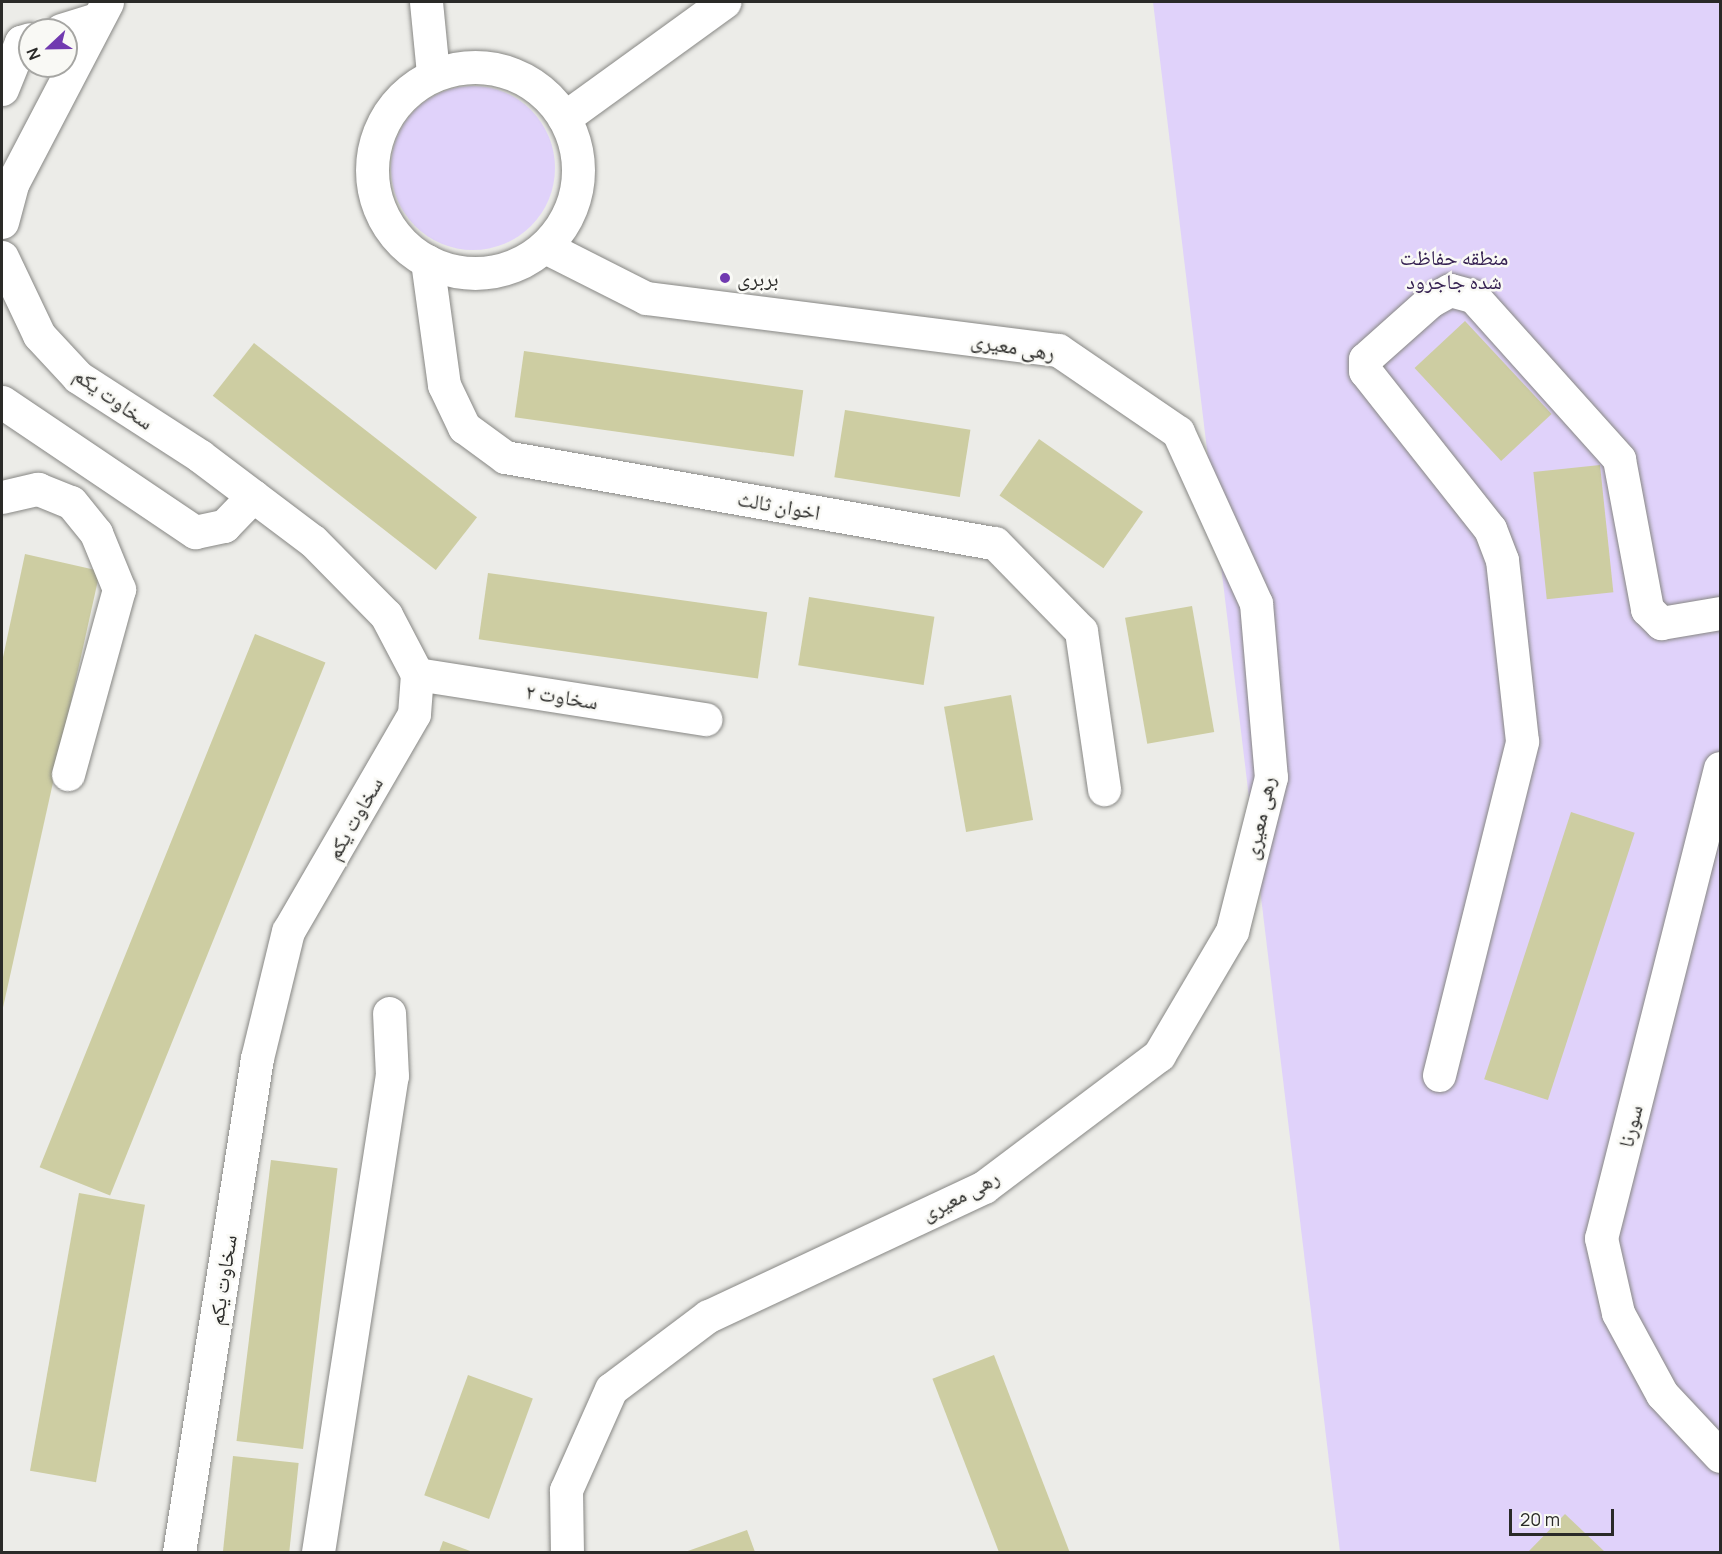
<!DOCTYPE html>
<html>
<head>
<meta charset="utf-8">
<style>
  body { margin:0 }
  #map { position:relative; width:1722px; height:1554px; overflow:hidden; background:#ecece8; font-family:Manrope,"Noto Naskh Arabic",sans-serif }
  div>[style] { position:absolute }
  .green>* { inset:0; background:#e0d2fa }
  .round { border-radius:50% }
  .building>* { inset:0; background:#cdcda2; transform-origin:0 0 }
  .roads { filter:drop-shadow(0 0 2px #878784) drop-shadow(0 0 2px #878784) }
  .minor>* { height:33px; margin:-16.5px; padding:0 16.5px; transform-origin:16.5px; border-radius:16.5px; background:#fff }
  .minor>.ring { margin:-16.5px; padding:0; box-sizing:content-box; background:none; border:33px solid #fff; border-radius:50% }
  .dots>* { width:16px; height:16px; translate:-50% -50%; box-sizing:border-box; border:3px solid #f9f9f5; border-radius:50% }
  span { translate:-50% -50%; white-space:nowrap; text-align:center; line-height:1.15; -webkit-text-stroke:5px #f9f9f5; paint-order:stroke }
  .park-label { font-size:21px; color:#352051 }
  .poi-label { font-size:21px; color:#2a2a28 }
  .left { translate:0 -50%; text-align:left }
  .street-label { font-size:21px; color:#2a2a28 }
  .frame { position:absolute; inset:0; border:3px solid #2a2a28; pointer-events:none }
  .north { position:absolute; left:18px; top:18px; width:60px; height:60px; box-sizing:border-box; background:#f9f9f5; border:2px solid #a6a6a3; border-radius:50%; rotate:248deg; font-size:16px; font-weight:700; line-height:24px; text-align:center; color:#2a2a28 }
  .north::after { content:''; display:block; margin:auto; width:21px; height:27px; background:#713ab0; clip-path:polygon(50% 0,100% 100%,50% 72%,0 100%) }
  .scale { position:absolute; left:1509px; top:1509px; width:105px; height:27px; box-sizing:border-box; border:3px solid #2a2a28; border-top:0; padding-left:8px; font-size:18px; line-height:21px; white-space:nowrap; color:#2a2a28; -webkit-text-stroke:4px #f9f9f5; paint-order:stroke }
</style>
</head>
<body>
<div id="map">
  <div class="green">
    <div style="clip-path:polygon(1153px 2px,1720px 2px,1720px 1552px,1340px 1552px)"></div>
    <div class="round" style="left:391px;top:86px;width:164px;height:164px"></div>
  </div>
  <div class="building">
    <div style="left:1465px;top:321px;width:127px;height:69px;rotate:47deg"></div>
    <div style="left:254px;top:343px;width:283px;height:67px;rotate:38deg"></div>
    <div style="left:524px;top:351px;width:282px;height:67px;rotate:8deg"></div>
    <div style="left:845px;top:410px;width:127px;height:68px;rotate:9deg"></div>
    <div style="left:1039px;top:439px;width:127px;height:69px;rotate:35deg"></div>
    <div style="left:1600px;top:465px;width:128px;height:67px;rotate:84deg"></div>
    <div style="clip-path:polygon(25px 554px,100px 571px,2px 1012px,2px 662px)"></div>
    <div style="left:488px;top:573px;width:282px;height:67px;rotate:8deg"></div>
    <div style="left:809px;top:597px;width:127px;height:69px;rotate:9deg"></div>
    <div style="left:1192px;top:606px;width:128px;height:68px;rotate:80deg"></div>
    <div style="left:255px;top:634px;width:76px;height:575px;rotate:22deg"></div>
    <div style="left:1011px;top:695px;width:127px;height:68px;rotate:80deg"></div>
    <div style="left:1571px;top:812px;width:67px;height:281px;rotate:18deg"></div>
    <div style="left:271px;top:1160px;width:67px;height:283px;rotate:7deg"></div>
    <div style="left:79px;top:1193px;width:67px;height:282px;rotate:10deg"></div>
    <div style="left:994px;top:1355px;width:211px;height:66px;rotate:69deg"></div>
    <div style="left:468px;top:1375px;width:69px;height:128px;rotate:20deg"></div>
    <div style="left:233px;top:1456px;width:66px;height:97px;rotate:6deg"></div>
    <div style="clip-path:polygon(1565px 1514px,1605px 1552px,1528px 1552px)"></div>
    <div style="clip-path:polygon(747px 1530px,755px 1552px,685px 1552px)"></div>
    <div style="clip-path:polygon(443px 1541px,473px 1552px,439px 1552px)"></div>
  </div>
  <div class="roads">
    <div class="minor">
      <div style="left:426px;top:2px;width:72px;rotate:84.4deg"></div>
      <div style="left:61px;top:30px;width:38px;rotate:-17deg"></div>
      <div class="ring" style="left:372px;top:67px;width:173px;height:173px"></div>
      <div style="left:2px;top:89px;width:51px;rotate:-68deg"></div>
      <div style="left:21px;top:42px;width:9px;rotate:-18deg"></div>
      <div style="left:564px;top:118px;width:198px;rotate:-35.9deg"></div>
      <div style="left:2px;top:222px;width:39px;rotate:-75deg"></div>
      <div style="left:12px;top:184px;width:205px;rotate:-62.4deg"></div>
      <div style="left:545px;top:247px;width:113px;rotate:26.8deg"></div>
      <div style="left:646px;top:298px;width:415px;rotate:7.2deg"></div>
      <div style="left:1058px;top:350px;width:145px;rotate:34.3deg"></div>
      <div style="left:1178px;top:432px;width:188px;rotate:65.5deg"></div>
      <div style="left:1256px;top:603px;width:175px;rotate:85.1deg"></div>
      <div style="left:1271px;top:777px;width:159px;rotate:104.2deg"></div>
      <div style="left:1232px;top:931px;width:144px;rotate:120.5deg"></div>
      <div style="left:1159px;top:1055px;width:219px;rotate:143deg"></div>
      <div style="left:984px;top:1187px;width:305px;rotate:154.9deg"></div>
      <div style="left:708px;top:1316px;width:121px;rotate:143deg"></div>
      <div style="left:611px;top:1389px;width:111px;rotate:114deg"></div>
      <div style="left:566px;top:1490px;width:62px;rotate:89.1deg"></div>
      <div style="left:2px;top:257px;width:86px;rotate:64.6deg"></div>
      <div style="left:39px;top:335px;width:57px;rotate:47.1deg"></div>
      <div style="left:78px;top:377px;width:145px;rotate:32.9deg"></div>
      <div style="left:200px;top:456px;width:141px;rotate:37deg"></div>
      <div style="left:313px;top:541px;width:104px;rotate:45.4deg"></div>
      <div style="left:386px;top:615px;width:67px;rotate:62.3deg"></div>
      <div style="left:417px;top:674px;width:40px;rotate:94.3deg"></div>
      <div style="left:414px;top:714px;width:251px;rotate:120.1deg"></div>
      <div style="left:288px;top:931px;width:131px;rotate:103.7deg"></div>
      <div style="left:257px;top:1058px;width:500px;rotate:98.97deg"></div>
      <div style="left:427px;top:261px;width:125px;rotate:82.2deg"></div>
      <div style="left:444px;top:385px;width:47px;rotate:64.5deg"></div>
      <div style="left:464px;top:427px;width:51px;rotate:36.2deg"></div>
      <div style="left:505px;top:457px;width:497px;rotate:10deg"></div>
      <div style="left:995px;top:543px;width:123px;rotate:45.7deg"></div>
      <div style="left:1081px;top:631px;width:160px;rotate:81.7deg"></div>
      <div style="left:2px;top:402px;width:233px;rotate:34deg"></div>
      <div style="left:195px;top:532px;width:30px;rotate:-12deg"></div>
      <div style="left:224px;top:526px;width:42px;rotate:-46deg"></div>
      <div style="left:2px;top:497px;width:37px;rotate:-13deg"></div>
      <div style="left:38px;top:489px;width:35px;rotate:22deg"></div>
      <div style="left:71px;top:502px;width:40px;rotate:51deg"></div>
      <div style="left:96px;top:533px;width:61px;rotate:67.7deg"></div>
      <div style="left:119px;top:589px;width:192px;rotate:105.4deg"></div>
      <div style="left:417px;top:674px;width:292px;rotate:8.9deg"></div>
      <div style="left:1720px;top:768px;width:485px;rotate:104.2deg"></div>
      <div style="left:1601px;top:1238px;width:77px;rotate:77.2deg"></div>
      <div style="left:1618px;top:1313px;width:92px;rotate:61.5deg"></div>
      <div style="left:1662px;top:1394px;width:85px;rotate:46.9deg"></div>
      <div style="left:1439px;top:1075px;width:344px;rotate:-76deg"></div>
      <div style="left:1522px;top:741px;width:182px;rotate:-96.3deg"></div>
      <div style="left:1502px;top:560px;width:33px;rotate:-111deg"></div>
      <div style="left:1490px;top:529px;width:201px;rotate:-128.3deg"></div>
      <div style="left:1365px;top:371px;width:12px;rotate:-90deg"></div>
      <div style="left:1365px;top:359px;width:87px;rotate:-41.7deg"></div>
      <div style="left:1430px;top:301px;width:23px;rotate:-29deg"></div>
      <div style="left:1450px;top:290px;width:24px;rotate:15deg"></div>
      <div style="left:1473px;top:296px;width:219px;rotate:48.1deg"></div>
      <div style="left:1619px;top:459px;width:153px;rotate:79.4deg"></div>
      <div style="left:1647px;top:609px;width:20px;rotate:45deg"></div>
      <div style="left:1661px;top:623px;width:60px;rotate:-9.6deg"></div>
      <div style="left:318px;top:1552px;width:482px;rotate:-81.2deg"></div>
      <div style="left:392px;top:1076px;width:63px;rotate:-92.7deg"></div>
    </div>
  </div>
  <div class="dots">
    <div style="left:725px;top:278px;background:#713ab0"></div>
  </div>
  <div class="park-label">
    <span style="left:1454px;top:269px">منطقه حفاظت<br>شده جاجرود</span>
  </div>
  <div class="poi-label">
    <span class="left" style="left:737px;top:278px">بربری</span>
  </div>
  <div class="street-label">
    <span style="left:1013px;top:346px;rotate:9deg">رهی معیری</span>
    <span style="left:114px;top:398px;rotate:35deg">سخاوت یکم</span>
    <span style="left:779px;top:505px;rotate:10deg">اخوان ثالث</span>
    <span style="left:562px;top:696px;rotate:9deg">سخاوت ۲</span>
    <span style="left:354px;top:818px;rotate:-60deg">سخاوت یکم</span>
    <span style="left:1259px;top:818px;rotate:-78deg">رهی معیری</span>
    <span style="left:1630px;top:1126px;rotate:-76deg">سورنا</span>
    <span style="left:960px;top:1195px;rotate:-28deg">رهی معیری</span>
    <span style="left:222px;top:1280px;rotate:-81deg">سخاوت یکم</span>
  </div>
  <div class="frame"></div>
  <div class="north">N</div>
  <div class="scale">20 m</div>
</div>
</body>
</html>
